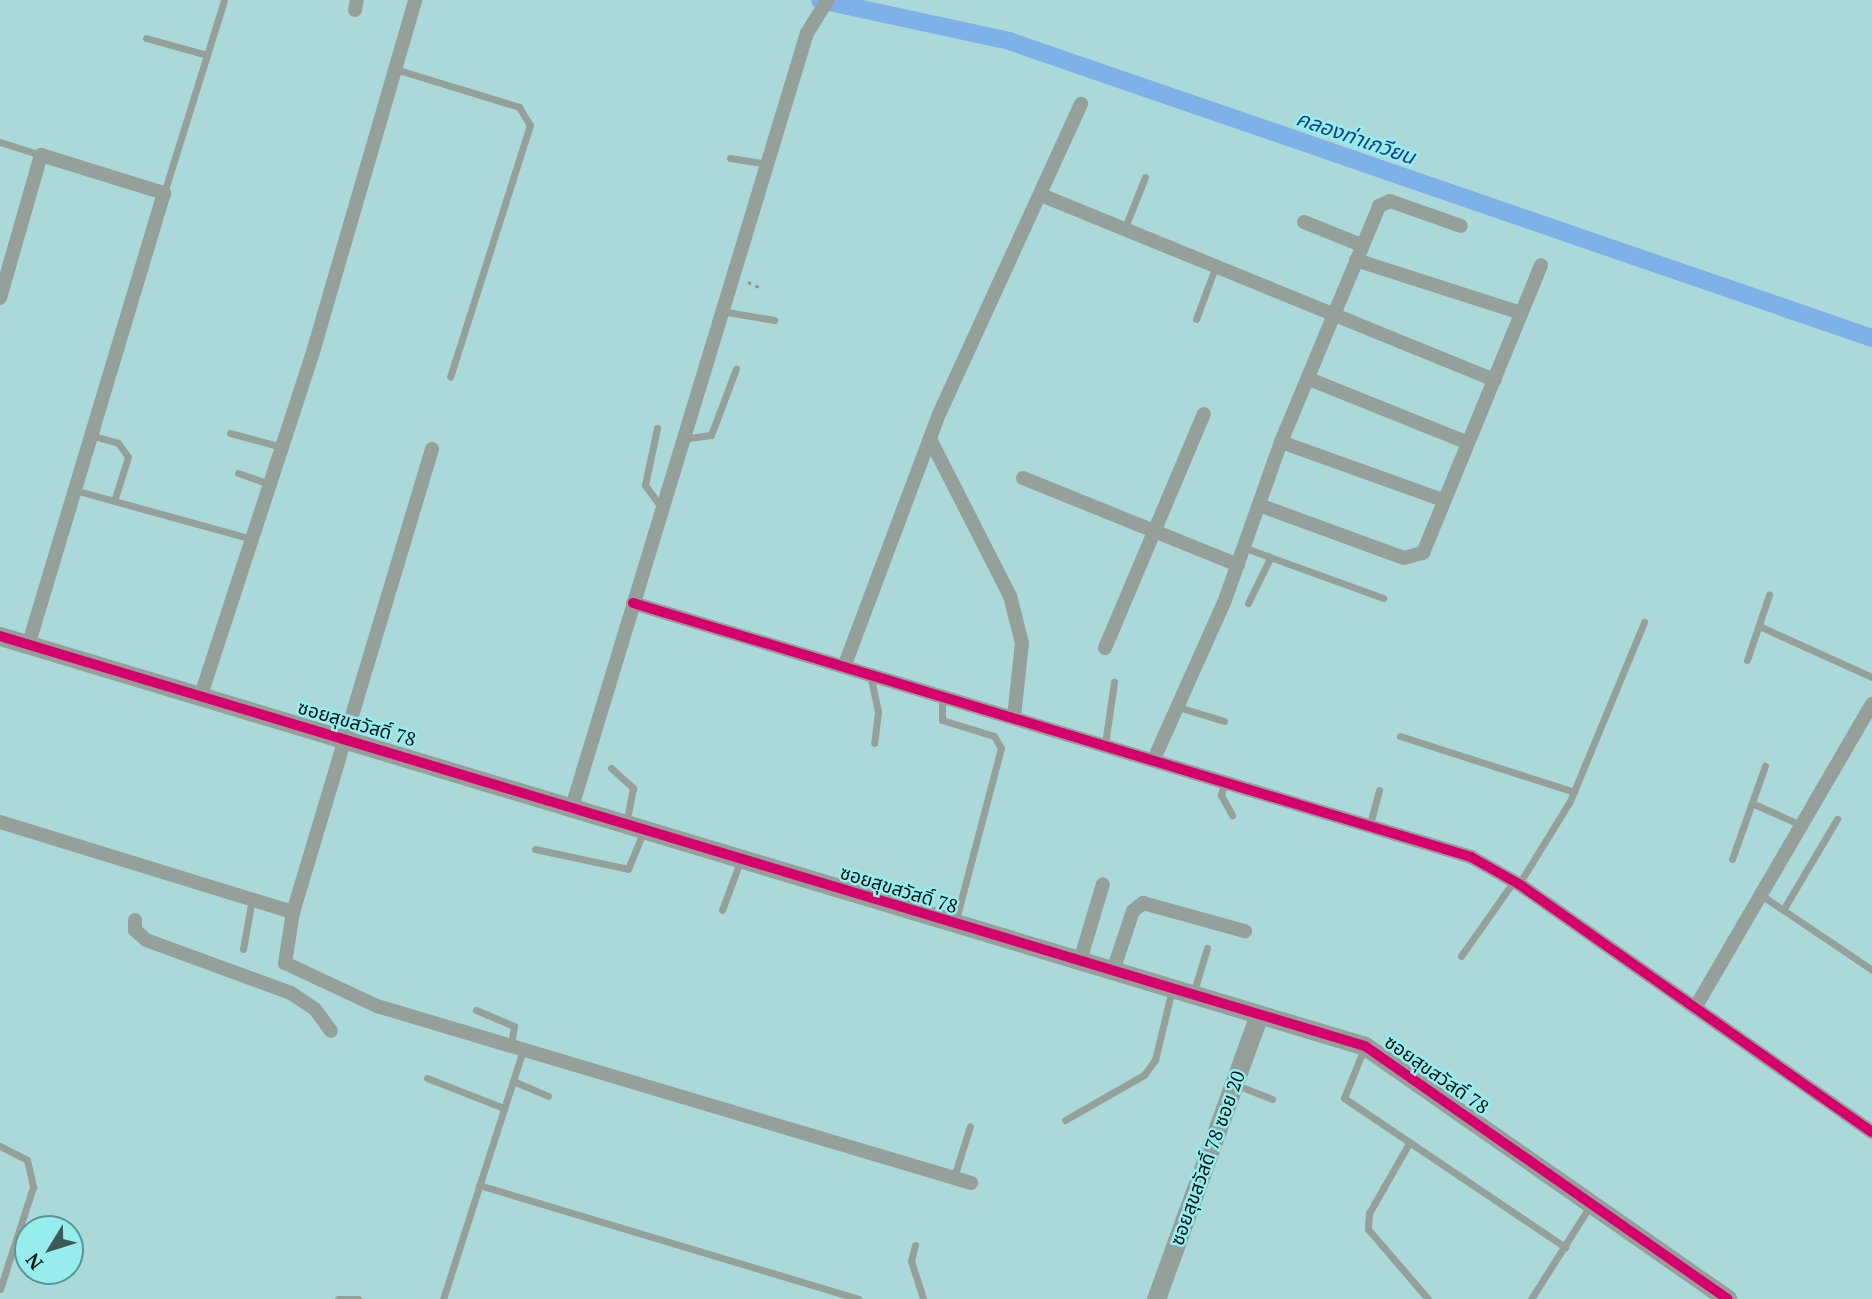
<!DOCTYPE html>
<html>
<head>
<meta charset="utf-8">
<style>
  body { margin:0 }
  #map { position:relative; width:1872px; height:1299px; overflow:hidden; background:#abd9d9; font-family:"PT Serif","Noto Sans Thai",serif }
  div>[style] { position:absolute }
  .canal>* { height:18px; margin:-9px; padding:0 9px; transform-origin:9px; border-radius:9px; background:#7db1e7 }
  .path>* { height:2.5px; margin-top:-1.25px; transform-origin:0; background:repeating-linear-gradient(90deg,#899996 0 3.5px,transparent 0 8.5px) }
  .service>* { height:7px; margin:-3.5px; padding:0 3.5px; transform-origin:3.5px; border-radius:3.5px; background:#94a099 }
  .minor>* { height:14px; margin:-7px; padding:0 7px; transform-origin:7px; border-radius:7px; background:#94a099 }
  .tertiary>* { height:19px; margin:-9.5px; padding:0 9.5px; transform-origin:9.5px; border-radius:9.5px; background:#94a099 }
  .cycleway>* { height:10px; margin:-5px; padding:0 5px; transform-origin:5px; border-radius:5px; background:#d6006c }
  span { translate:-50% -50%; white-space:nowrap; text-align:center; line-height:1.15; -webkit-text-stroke:5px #97eced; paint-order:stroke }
  .street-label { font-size:19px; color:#001516 }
  .water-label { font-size:21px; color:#14427f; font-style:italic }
  .north { position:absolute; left:14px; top:1215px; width:70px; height:70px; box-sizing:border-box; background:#97eced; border:2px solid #5b9697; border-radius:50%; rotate:232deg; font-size:19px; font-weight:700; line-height:28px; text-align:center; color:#001516 }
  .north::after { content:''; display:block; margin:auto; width:24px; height:32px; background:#3c5a5a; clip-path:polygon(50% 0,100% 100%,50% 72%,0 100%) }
</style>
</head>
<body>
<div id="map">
  <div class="canal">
    <div style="left:820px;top:0;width:193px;rotate:12.2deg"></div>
    <div style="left:1009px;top:41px;width:913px;rotate:18.99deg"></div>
  </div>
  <div class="path">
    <div style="left:748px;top:282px;width:14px;rotate:25deg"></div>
  </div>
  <div class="service">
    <div style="left:146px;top:38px;width:63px;rotate:15.6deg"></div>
    <div style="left:395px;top:69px;width:130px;rotate:17deg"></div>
    <div style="left:519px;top:107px;width:21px;rotate:59deg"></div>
    <div style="left:530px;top:125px;width:264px;rotate:107.6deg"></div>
    <div style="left:0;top:142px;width:43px;rotate:17.6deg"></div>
    <div style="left:730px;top:158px;width:37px;rotate:9deg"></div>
    <div style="left:164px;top:193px;width:202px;rotate:-72.7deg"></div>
    <div style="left:1124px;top:230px;width:57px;rotate:-68.4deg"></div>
    <div style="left:721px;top:311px;width:54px;rotate:9.6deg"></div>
    <div style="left:1196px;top:319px;width:54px;rotate:-69.6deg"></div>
    <div style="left:657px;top:428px;width:58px;rotate:101.9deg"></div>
    <div style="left:645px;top:485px;width:26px;rotate:54deg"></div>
    <div style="left:230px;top:433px;width:54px;rotate:15.1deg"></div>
    <div style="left:94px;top:436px;width:25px;rotate:16deg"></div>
    <div style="left:118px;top:443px;width:17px;rotate:54deg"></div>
    <div style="left:128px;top:457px;width:43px;rotate:107.6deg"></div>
    <div style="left:682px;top:439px;width:29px;rotate:-8deg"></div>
    <div style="left:711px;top:435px;width:71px;rotate:-69.3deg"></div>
    <div style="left:238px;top:473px;width:34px;rotate:19deg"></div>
    <div style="left:78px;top:491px;width:180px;rotate:15.4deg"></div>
    <div style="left:1245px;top:548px;width:147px;rotate:19.9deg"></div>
    <div style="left:1248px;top:603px;width:50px;rotate:-63.9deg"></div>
    <div style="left:1759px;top:626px;width:124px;rotate:24.3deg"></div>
    <div style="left:1747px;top:660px;width:69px;rotate:-71.3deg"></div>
    <div style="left:870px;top:674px;width:39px;rotate:78deg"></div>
    <div style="left:878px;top:712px;width:31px;rotate:97deg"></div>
    <div style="left:942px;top:697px;width:23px;rotate:90deg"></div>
    <div style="left:942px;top:720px;width:54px;rotate:17.1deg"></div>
    <div style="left:994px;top:736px;width:14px;rotate:60deg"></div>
    <div style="left:1001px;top:748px;width:178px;rotate:104.7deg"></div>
    <div style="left:1178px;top:707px;width:48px;rotate:16.9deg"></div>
    <div style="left:1400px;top:736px;width:183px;rotate:17.8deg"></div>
    <div style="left:1105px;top:744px;width:63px;rotate:-81.7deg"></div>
    <div style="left:611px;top:768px;width:30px;rotate:42deg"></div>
    <div style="left:633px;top:788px;width:36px;rotate:101deg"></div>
    <div style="left:1225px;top:781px;width:15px;rotate:106deg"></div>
    <div style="left:1221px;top:795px;width:23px;rotate:61deg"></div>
    <div style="left:1754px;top:804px;width:51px;rotate:24.1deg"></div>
    <div style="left:1370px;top:824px;width:35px;rotate:-75deg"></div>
    <div style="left:535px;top:849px;width:95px;rotate:12.1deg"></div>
    <div style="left:628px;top:869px;width:42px;rotate:-67.7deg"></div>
    <div style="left:1732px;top:859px;width:99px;rotate:-70.5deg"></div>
    <div style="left:1519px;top:884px;width:97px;rotate:-58.4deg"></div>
    <div style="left:1570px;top:801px;width:194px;rotate:-67.5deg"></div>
    <div style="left:1761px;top:895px;width:134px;rotate:34deg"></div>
    <div style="left:722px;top:910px;width:54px;rotate:-69.6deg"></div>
    <div style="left:1783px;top:910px;width:106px;rotate:-59.3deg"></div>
    <div style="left:243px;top:949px;width:51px;rotate:-79.8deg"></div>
    <div style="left:1461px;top:956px;width:92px;rotate:-54.8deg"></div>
    <div style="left:1194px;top:991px;width:45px;rotate:-73.2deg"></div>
    <div style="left:476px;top:1010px;width:41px;rotate:22.8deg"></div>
    <div style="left:514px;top:1026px;width:20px;rotate:99deg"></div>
    <div style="left:1365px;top:1046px;width:56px;rotate:112deg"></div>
    <div style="left:1344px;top:1098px;width:267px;rotate:34deg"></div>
    <div style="left:427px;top:1078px;width:83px;rotate:21.3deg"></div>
    <div style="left:513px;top:1081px;width:38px;rotate:23deg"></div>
    <div style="left:1234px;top:1084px;width:41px;rotate:21.5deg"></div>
    <div style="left:1065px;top:1120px;width:91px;rotate:-29.7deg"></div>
    <div style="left:1144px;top:1075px;width:19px;rotate:-54deg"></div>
    <div style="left:1155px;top:1060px;width:73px;rotate:-76.5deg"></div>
    <div style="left:1408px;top:1145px;width:78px;rotate:119.8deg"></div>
    <div style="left:1369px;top:1213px;width:16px;rotate:94deg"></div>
    <div style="left:1368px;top:1229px;width:92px;rotate:49.4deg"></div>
    <div style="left:0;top:1146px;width:30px;rotate:27deg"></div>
    <div style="left:27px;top:1160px;width:28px;rotate:77deg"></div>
    <div style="left:33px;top:1187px;width:107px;rotate:107.9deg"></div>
    <div style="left:954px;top:1177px;width:53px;rotate:-72.6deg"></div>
    <div style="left:479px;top:1185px;width:396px;rotate:16.7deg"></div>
    <div style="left:915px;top:1245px;width:16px;rotate:104deg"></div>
    <div style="left:911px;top:1261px;width:40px;rotate:72deg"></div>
    <div style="left:338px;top:1299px;width:20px"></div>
    <div style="left:443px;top:1299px;width:262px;rotate:-72.2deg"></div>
    <div style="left:1531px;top:1299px;width:112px;rotate:-57.7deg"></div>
  </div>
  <div class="minor">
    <div style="left:355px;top:10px;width:10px;rotate:-79deg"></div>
    <div style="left:1041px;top:195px;width:490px;rotate:22.2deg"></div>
    <div style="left:1304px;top:222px;width:61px;rotate:22deg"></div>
    <div style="left:1356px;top:260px;width:173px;rotate:17.8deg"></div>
    <div style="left:0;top:298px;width:149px;rotate:-74deg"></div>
    <div style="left:41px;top:155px;width:129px;rotate:17.2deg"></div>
    <div style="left:164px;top:193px;width:472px;rotate:106.7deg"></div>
    <div style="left:1309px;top:379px;width:169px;rotate:21.9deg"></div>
    <div style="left:930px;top:439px;width:176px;rotate:63deg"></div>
    <div style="left:1010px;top:596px;width:49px;rotate:75.7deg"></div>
    <div style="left:1022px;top:643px;width:74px;rotate:96.2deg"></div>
    <div style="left:1281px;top:442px;width:172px;rotate:19.7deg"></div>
    <div style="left:432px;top:449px;width:483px;rotate:106.7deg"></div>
    <div style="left:293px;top:912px;width:52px;rotate:98.9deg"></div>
    <div style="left:285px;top:963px;width:102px;rotate:25.1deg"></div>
    <div style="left:377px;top:1006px;width:620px;rotate:16.59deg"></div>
    <div style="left:1023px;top:478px;width:232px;rotate:22deg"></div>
    <div style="left:1259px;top:505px;width:154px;rotate:20.1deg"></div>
    <div style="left:1404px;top:558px;width:20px;rotate:-15deg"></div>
    <div style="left:1423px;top:553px;width:311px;rotate:-67.7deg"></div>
    <div style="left:633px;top:603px;width:876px;rotate:16.86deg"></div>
    <div style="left:1471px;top:857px;width:55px;rotate:29.4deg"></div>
    <div style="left:1519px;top:884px;width:431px;rotate:35.1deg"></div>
    <div style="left:1105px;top:648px;width:254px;rotate:-67.1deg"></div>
    <div style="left:844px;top:667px;width:272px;rotate:-69.4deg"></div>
    <div style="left:940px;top:412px;width:339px;rotate:-65.4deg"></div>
    <div style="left:200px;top:698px;width:364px;rotate:-71.9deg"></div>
    <div style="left:313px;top:352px;width:366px;rotate:-73.8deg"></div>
    <div style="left:1154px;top:759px;width:174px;rotate:-65.9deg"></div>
    <div style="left:1225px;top:600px;width:168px;rotate:-70.5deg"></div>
    <div style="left:1281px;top:442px;width:256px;rotate:-67.4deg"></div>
    <div style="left:1379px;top:206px;width:12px;rotate:-24deg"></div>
    <div style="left:1390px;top:201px;width:75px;rotate:19.4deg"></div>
    <div style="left:572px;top:807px;width:809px;rotate:-73.11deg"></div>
    <div style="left:807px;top:33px;width:39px;rotate:-58deg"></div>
    <div style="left:0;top:822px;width:307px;rotate:17.1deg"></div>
    <div style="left:135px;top:920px;width:10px;rotate:90deg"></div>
    <div style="left:135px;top:930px;width:15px;rotate:42deg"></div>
    <div style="left:146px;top:940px;width:154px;rotate:20.1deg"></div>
    <div style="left:291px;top:993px;width:29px;rotate:34deg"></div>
    <div style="left:315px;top:1009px;width:27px;rotate:54deg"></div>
    <div style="left:1080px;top:961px;width:80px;rotate:-73.4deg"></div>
    <div style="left:1113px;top:971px;width:63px;rotate:-71.6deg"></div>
    <div style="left:1133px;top:911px;width:13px;rotate:-39deg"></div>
    <div style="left:1143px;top:903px;width:106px;rotate:15.4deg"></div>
    <div style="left:1695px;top:1008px;width:352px;rotate:-59.8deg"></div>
  </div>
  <div class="tertiary">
    <div style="left:0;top:636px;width:1425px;rotate:16.72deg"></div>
    <div style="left:1365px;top:1046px;width:442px;rotate:34.9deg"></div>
    <div style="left:1156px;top:1299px;width:300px;rotate:-70.1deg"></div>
  </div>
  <div class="cycleway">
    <div style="left:633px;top:603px;width:876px;rotate:16.86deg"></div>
    <div style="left:1471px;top:857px;width:55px;rotate:29.4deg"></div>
    <div style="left:1519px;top:884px;width:431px;rotate:35.1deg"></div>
    <div style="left:0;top:636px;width:1425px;rotate:16.72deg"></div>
    <div style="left:1365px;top:1046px;width:442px;rotate:34.9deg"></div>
  </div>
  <div class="street-label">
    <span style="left:357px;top:723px;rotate:16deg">ซอยสุขสวัสดิ์ 78</span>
    <span style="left:899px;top:889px;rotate:17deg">ซอยสุขสวัสดิ์ 78</span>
    <span style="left:1437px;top:1074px;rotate:35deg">ซอยสุขสวัสดิ์ 78</span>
    <span style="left:1207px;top:1158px;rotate:-70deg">ซอยสุขสวัสดิ์ 78 ซอย 20</span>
  </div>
  <div class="water-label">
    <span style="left:1356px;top:137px;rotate:19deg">คลองท่าเกวียน</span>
  </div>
  <div class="north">N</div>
</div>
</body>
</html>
